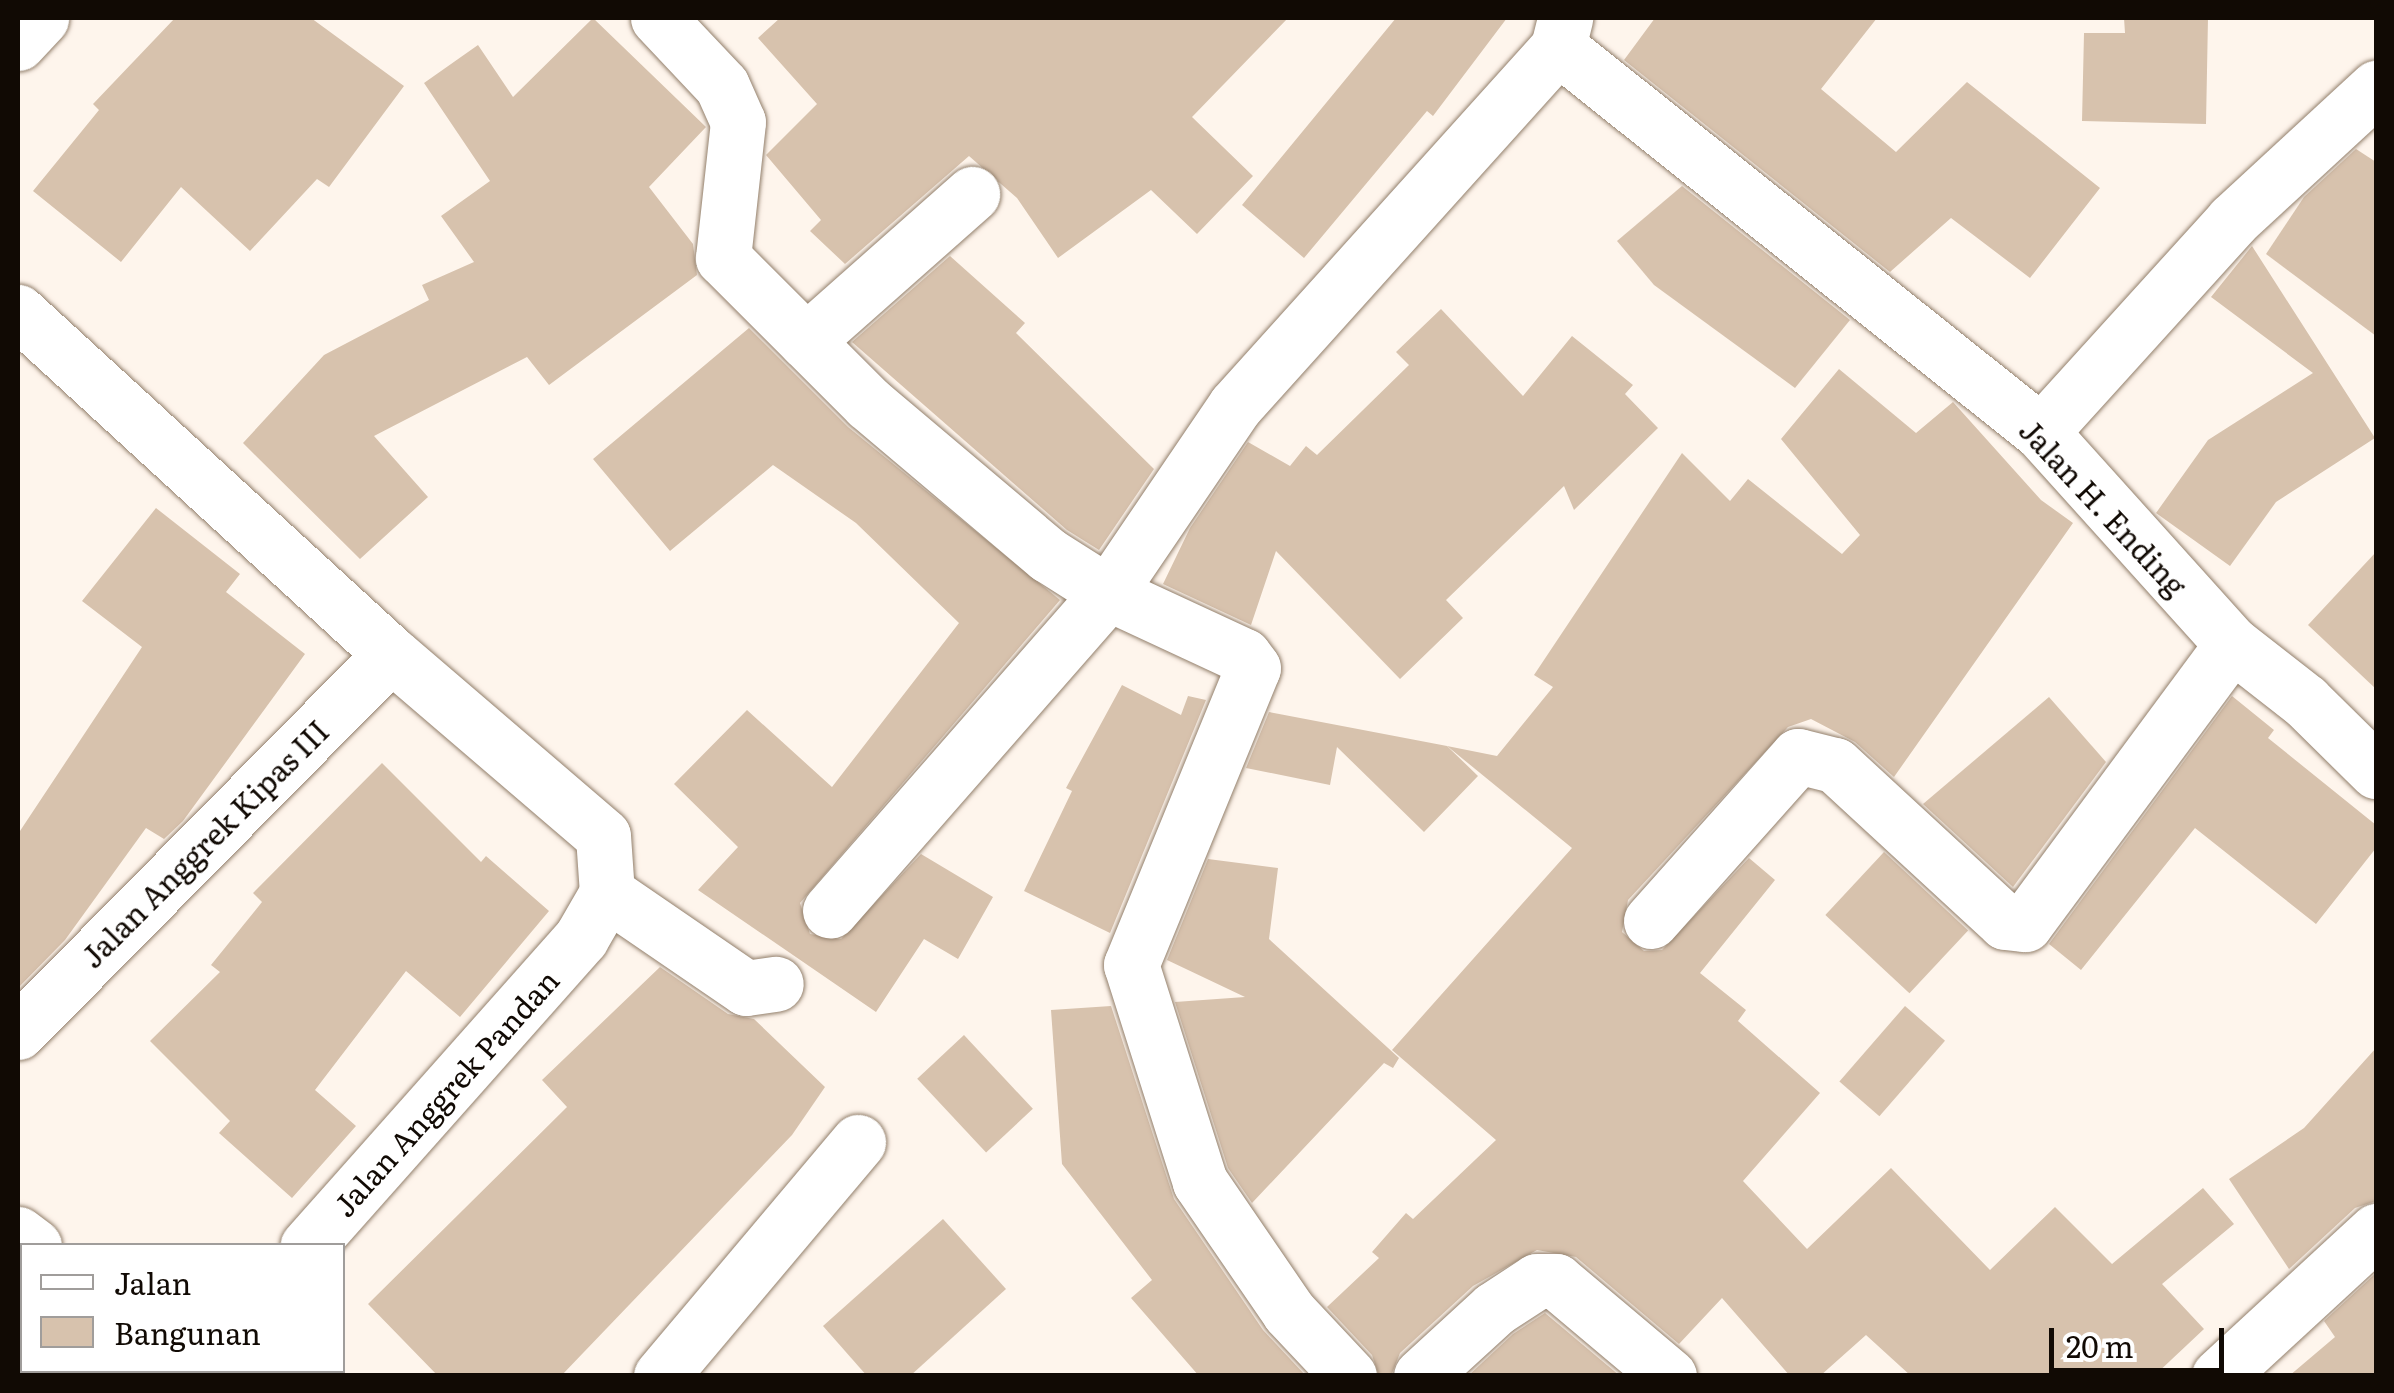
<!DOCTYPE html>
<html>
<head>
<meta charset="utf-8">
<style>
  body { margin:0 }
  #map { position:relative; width:2394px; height:1393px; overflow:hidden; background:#fef5ec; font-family:Literata,serif }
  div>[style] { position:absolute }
  .building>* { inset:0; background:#d7c2ad; transform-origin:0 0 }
  .roads { filter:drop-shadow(0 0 2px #927f6b) drop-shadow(0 0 2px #927f6b) }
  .minor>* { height:55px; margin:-27.5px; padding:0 27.5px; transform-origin:27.5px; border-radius:27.5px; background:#fff }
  span { translate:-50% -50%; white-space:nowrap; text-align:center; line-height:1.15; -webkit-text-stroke:10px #fff; paint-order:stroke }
  .street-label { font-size:30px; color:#110a04 }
  .frame { position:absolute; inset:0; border:20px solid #110a04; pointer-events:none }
  .legend { position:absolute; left:20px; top:1243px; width:325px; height:130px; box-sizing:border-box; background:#fff; border:2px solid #a09d9b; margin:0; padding:12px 18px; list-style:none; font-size:30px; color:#110a04 }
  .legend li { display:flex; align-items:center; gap:20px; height:50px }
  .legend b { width:50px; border:2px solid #a09d9b }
  .scale { position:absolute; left:2049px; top:1328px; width:175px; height:45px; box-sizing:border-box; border:5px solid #110a04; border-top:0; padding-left:12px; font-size:30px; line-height:35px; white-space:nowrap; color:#110a04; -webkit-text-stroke:8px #fff; paint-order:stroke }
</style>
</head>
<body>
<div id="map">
  <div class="building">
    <div style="clip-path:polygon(175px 18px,311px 18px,404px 86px,329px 187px,317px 179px,250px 251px,181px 187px,121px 262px,33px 191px,99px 110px,93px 104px)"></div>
    <div style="clip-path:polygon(593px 18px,706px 127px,649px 187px,693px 244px,697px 275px,549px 385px,527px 357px,374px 436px,428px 497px,360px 559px,243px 443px,324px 355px,429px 300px,422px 285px,474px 262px,441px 216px,490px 181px,424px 83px,478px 45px,513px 97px)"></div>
    <div style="clip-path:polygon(780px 18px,1288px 18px,1192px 117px,1253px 176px,1197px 234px,1151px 190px,1058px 258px,1017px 198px,969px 156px,845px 264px,810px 231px,821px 220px,766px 155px,817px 104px,758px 38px)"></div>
    <div style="clip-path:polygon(1396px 18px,1507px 18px,1433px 116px,1427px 111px,1304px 258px,1242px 205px)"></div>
    <div style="clip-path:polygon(1655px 18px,1877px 18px,1821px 89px,1896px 152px,1967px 82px,2100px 188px,2030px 278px,1951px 218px,1890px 272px,1624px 60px)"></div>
    <div style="clip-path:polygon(2124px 18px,2208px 18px,2206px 124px,2082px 121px,2084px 33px,2125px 33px)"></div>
    <div style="clip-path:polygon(2356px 149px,2376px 162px,2376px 336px,2266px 254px,2304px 197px)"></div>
    <div style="clip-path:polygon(1682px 186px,1850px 320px,1795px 388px,1654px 285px,1617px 241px)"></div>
    <div style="clip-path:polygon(2252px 246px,2375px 438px,2276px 502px,2230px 566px,2156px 513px,2208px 440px,2313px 373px,2211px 297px)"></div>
    <div style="clip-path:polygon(950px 256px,1025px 323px,1016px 333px,1154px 469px,1099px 550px,1067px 530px,852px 342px)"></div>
    <div style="clip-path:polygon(1441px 309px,1523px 396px,1572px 336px,1633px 385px,1625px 394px,1658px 428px,1574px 510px,1564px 486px,1446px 600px,1463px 618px,1400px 679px,1276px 551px,1251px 625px,1163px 584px,1190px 528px,1248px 442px,1290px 466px,1306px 446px,1317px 455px,1409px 365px,1396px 352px)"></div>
    <div style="clip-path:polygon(749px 328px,848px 427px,1060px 600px,800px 903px,810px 934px,841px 939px,921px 854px,993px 897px,958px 959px,924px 939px,876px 1012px,698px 890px,738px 847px,674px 784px,747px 710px,832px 787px,959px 623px,856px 523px,773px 465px,670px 551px,593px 459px)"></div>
    <div style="clip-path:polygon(1839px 369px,1916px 433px,1953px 402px,2041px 500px,2073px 523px,1894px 777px,1855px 742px,1811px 719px,1788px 727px,1628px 900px,1622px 932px,1644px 951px,1662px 950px,1749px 858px,1775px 880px,1700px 973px,1746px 1010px,1738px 1021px,1820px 1093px,1743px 1181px,1807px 1249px,1891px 1168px,1990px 1270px,2055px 1207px,2112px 1264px,2203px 1188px,2234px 1224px,2162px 1284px,2204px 1329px,2154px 1376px,1911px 1376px,1866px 1335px,1820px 1376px,1790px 1376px,1722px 1298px,1679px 1344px,1576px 1257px,1537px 1250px,1473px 1286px,1400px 1353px,1391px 1376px,1379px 1376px,1372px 1355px,1327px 1307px,1379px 1258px,1372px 1252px,1406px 1213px,1413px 1219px,1496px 1140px,1392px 1050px,1572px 848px,1447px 746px,1497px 756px,1553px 687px,1534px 675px,1682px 453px,1730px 501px,1748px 479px,1842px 554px,1860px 535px,1781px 439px)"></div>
    <div style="clip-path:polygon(156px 508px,240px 574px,226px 592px,305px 654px,183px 821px,164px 839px,146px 828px,65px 940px,18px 988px,18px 834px,142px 647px,82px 601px)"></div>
    <div style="clip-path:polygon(2376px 552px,2376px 689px,2308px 625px)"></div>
    <div style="clip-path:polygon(1122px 685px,1181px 715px,1188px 696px,1206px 700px,1110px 933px,1024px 891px,1072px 791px,1066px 788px)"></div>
    <div style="clip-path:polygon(2232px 696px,2274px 730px,2268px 738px,2376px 825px,2376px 848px,2316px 924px,2195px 828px,2081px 970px,2049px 944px)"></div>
    <div style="clip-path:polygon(2049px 697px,2106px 762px,2013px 887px,1923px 804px)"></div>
    <div style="clip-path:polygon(1269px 712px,1447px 746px,1478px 776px,1424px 832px,1337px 747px,1330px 785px,1246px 768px)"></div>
    <div style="clip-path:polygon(382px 763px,481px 862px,486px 856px,549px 911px,460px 1017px,406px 971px,315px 1090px,356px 1126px,292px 1198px,219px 1133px,230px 1121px,150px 1041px,220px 972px,211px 965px,262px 902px,253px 893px)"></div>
    <div style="left:1884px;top:852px;width:115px;height:86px;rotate:43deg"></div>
    <div style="clip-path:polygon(1208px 859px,1278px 868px,1269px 939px,1399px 1058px,1393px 1068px,1384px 1063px,1252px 1203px,1228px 1168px,1175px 1002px,1245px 997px,1167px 960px)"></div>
    <div style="clip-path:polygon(660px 967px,728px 1014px,754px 1019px,825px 1087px,792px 1135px,561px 1376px,438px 1376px,368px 1304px,567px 1107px,542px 1080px)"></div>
    <div style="clip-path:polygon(1111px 1006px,1174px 1199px,1263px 1330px,1306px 1376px,1199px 1376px,1131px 1298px,1152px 1280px,1062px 1164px,1051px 1010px)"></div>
    <div style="left:1905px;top:1006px;width:53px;height:100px;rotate:41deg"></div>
    <div style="left:964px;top:1035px;width:101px;height:64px;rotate:47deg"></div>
    <div style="clip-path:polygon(2376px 1048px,2376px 1201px,2355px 1208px,2289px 1269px,2229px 1179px,2304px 1128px)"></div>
    <div style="clip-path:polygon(943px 1219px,1006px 1289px,910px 1376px,867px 1376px,823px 1326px)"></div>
    <div style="clip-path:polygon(2376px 1273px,2376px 1376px,2289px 1376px,2335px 1337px,2324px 1321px)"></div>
    <div style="clip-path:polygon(1545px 1313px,1620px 1376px,1468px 1376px,1513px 1334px)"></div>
  </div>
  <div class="roads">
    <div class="minor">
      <div style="left:658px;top:18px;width:93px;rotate:46.7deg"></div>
      <div style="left:722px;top:86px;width:39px;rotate:66deg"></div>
      <div style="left:738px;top:122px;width:137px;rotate:96.3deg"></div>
      <div style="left:723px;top:258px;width:205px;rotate:45deg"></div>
      <div style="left:868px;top:403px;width:236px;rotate:40.2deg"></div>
      <div style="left:1048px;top:555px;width:71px;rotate:32.3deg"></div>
      <div style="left:1108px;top:593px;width:422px;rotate:131.2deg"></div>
      <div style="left:18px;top:43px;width:34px;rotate:-47deg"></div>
      <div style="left:1558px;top:47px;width:618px;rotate:38.56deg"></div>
      <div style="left:2041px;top:432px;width:285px;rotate:48deg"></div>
      <div style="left:2232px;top:644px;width:93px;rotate:38deg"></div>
      <div style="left:2305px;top:701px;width:100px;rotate:44.6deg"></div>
      <div style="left:18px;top:312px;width:506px;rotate:42.52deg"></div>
      <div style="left:391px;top:654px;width:279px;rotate:40.6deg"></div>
      <div style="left:603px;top:836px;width:57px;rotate:86deg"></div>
      <div style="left:607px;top:893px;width:52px;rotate:120deg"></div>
      <div style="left:581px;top:938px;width:412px;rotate:131.6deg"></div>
      <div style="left:806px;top:341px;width:222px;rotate:-41.5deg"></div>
      <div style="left:2041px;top:432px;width:286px;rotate:-47.8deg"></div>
      <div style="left:2233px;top:220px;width:195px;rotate:-42.7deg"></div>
      <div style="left:607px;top:893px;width:168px;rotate:34.4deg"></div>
      <div style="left:746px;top:988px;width:30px;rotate:-8deg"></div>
      <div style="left:1651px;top:921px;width:221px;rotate:-48.3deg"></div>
      <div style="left:1798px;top:756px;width:38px;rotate:14deg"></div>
      <div style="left:1835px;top:765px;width:231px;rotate:42.7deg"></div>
      <div style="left:2005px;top:922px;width:20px;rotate:6deg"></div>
      <div style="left:2025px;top:924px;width:348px;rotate:-53.5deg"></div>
      <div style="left:18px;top:1032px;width:531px;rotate:-45.38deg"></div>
      <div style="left:18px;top:1234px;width:20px;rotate:37deg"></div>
      <div style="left:220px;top:1370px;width:10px;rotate:37deg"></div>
      <div style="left:661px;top:1376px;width:306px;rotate:-49.9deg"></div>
      <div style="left:1349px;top:1376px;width:88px;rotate:-133.2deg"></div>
      <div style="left:1289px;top:1312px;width:158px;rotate:-124.4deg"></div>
      <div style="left:1200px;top:1182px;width:228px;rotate:-107.6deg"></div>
      <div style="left:1131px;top:965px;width:321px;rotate:-67.7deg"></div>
      <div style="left:1253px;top:668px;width:15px;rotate:-127deg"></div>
      <div style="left:1244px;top:656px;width:150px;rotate:-155.1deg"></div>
      <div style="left:1108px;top:593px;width:226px;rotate:-55.8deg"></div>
      <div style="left:1235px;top:406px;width:483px;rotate:-48deg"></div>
      <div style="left:1558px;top:47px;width:30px;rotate:-76deg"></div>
      <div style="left:1421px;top:1376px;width:99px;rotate:-42.5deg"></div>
      <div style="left:1494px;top:1309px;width:51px;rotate:-33.1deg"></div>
      <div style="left:1537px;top:1281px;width:19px"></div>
      <div style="left:1556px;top:1281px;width:148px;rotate:40.1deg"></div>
      <div style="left:2219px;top:1376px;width:214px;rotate:-42.7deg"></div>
    </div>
  </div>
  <div class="street-label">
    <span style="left:2104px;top:507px;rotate:47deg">Jalan H. Ending</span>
    <span style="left:204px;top:843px;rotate:-45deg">Jalan Anggrek Kipas III</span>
    <span style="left:445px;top:1092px;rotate:-48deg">Jalan Anggrek Pandan</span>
  </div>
  <div class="frame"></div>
  <ul class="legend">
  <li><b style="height:12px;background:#fff"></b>Jalan</li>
  <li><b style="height:28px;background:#d7c2ad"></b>Bangunan</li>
  </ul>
  <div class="scale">20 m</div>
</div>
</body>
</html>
